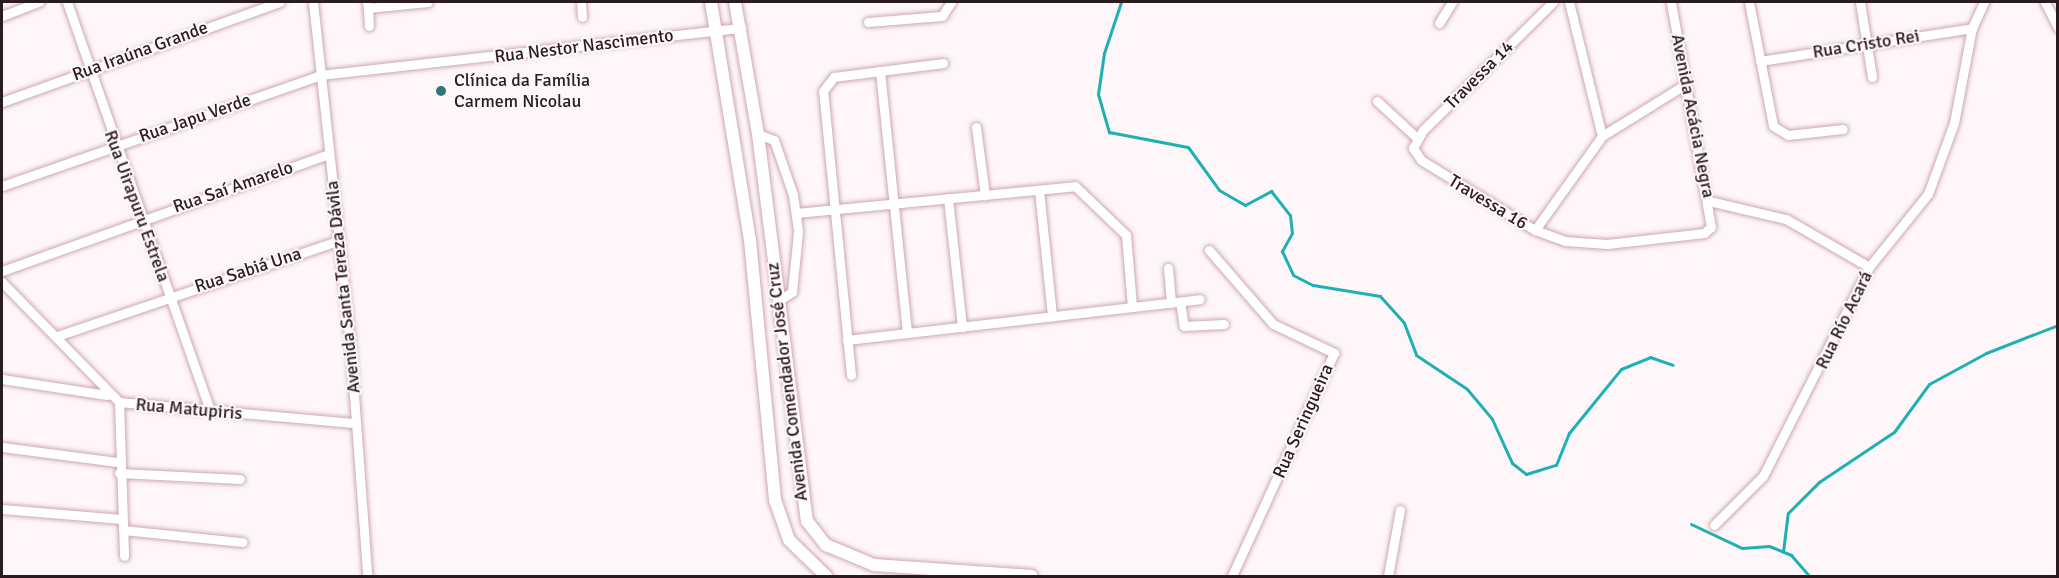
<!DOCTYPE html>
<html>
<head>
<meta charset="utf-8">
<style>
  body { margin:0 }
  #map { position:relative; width:2059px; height:578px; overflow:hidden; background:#fef6f8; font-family:Signika,sans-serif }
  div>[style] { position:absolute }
  .stream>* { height:3px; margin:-1.5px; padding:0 1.5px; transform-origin:1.5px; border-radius:1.5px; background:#1db1b3 }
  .roads { filter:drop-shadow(0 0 2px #cea7b2) drop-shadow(0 0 2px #cea7b2) }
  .minor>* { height:9px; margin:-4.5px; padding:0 4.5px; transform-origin:4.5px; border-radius:4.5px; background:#fff }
  .tertiary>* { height:12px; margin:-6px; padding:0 6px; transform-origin:6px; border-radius:6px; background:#fff }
  .dots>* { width:16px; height:16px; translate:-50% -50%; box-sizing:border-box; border:3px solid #fef6f8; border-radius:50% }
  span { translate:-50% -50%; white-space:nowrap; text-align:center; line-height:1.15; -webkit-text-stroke:4.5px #fef6f8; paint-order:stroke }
  .street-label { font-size:18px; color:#2a1c20 }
  .poi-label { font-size:18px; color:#2a1c20 }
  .left { translate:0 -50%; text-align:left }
  .frame { position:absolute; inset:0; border:3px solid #2a1c20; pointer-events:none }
</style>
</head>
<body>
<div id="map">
  <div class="stream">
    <div style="left:1121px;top:2px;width:54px;rotate:108.4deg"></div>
    <div style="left:1104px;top:53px;width:41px;rotate:98.3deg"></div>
    <div style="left:1098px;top:94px;width:40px;rotate:74deg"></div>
    <div style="left:1109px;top:132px;width:80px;rotate:10.8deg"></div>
    <div style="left:1188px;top:147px;width:53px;rotate:54.2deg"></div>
    <div style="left:1219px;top:190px;width:30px;rotate:30deg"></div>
    <div style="left:1245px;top:205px;width:30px;rotate:-28deg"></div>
    <div style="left:1271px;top:191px;width:31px;rotate:52deg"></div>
    <div style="left:1290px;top:215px;width:18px;rotate:84deg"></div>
    <div style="left:1292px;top:233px;width:21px;rotate:119deg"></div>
    <div style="left:1282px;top:251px;width:26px;rotate:65deg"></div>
    <div style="left:1293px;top:275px;width:22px;rotate:27deg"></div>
    <div style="left:1313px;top:285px;width:68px;rotate:9.3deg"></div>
    <div style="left:1380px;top:296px;width:36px;rotate:48deg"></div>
    <div style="left:1404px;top:323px;width:34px;rotate:69deg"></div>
    <div style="left:1416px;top:355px;width:61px;rotate:33.7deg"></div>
    <div style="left:1467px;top:389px;width:39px;rotate:50deg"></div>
    <div style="left:1492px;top:419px;width:48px;rotate:65.6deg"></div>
    <div style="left:1512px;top:463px;width:18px;rotate:38deg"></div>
    <div style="left:1526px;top:474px;width:31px;rotate:-17deg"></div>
    <div style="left:1556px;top:465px;width:35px;rotate:-68deg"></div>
    <div style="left:1569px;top:433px;width:82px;rotate:-50.9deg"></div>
    <div style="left:1621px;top:369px;width:31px;rotate:-22deg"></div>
    <div style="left:1650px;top:357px;width:24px;rotate:19deg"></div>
    <div style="left:1691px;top:524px;width:56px;rotate:25.2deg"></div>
    <div style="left:1742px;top:548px;width:27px;rotate:-4deg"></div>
    <div style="left:1769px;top:546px;width:24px;rotate:22deg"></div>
    <div style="left:1791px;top:555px;width:28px;rotate:49deg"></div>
    <div style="left:1783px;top:552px;width:39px;rotate:-83deg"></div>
    <div style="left:1788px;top:513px;width:44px;rotate:-45deg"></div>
    <div style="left:1819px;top:482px;width:90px;rotate:-33.7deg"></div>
    <div style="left:1894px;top:432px;width:59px;rotate:-53.9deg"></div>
    <div style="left:1929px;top:384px;width:65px;rotate:-28.5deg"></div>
    <div style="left:1986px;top:353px;width:77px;rotate:-21.3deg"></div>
  </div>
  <div class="roads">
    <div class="minor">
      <div style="left:67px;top:2px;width:432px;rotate:70.7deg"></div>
      <div style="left:313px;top:2px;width:354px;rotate:83.8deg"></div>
      <div style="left:351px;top:354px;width:221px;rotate:85.8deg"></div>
      <div style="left:367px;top:2px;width:6px;rotate:81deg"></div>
      <div style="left:368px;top:8px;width:60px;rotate:-5.7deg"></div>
      <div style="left:581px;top:2px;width:15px;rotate:86deg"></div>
      <div style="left:1553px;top:2px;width:182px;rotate:135.4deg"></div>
      <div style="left:1423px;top:130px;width:21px;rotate:119deg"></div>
      <div style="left:1413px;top:148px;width:14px;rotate:56deg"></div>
      <div style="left:1421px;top:160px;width:134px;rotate:31.6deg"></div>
      <div style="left:1535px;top:230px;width:32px;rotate:20deg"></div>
      <div style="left:1565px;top:241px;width:42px;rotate:4.1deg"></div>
      <div style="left:1607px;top:244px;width:98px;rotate:-6.5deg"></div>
      <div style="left:1704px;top:233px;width:9px;rotate:-41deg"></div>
      <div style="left:1711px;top:227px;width:229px;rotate:-100.1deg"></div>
      <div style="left:1569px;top:2px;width:138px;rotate:76.2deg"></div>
      <div style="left:1749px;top:2px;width:126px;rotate:79deg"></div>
      <div style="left:1773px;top:126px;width:17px;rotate:31deg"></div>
      <div style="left:1788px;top:135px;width:55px;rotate:-6.2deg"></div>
      <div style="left:1860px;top:2px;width:76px;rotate:80.9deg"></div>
      <div style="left:2045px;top:2px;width:29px;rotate:63deg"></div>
      <div style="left:368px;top:8px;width:18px;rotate:87deg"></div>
      <div style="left:2px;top:16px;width:40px;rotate:-21deg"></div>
      <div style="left:868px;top:22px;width:74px;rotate:-4.6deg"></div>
      <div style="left:942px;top:16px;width:17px;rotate:-57deg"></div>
      <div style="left:1439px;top:23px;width:25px;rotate:-58deg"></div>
      <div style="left:1760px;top:61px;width:215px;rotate:-8.8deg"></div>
      <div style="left:880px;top:71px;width:263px;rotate:84.1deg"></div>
      <div style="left:1377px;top:101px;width:54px;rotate:42.8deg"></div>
      <div style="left:2px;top:102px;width:295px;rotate:-19.8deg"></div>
      <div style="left:976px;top:127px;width:69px;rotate:82.5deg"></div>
      <div style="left:758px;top:134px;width:17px;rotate:21deg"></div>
      <div style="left:774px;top:140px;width:58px;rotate:70.9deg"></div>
      <div style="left:793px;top:195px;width:37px;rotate:82deg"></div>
      <div style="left:798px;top:232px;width:60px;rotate:95.7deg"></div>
      <div style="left:792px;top:292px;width:15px;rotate:148deg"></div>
      <div style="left:2px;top:186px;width:337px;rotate:-19.2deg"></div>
      <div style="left:320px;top:75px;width:424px;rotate:-6.4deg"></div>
      <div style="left:1039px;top:190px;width:127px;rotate:84.1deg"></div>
      <div style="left:948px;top:198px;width:130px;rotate:83.8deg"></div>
      <div style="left:1709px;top:201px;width:79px;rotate:13.2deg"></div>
      <div style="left:1786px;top:219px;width:96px;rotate:30deg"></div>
      <div style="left:796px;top:213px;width:280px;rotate:-5.5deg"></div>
      <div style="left:1075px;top:186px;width:71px;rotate:43.9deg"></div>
      <div style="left:1126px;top:235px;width:72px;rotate:85.2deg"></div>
      <div style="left:1535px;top:230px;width:115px;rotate:-54.5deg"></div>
      <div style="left:1602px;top:136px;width:99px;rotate:-31.8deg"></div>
      <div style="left:1209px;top:250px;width:98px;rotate:49.1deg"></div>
      <div style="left:1273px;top:324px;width:68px;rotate:25.4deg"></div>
      <div style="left:1334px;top:353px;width:245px;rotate:114.6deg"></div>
      <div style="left:1168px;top:268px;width:35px;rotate:85deg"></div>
      <div style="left:2px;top:271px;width:347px;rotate:-19.7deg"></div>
      <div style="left:2px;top:282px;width:168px;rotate:45.7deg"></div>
      <div style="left:119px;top:402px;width:238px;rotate:5.1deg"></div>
      <div style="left:1180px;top:302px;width:24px;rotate:81deg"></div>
      <div style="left:1184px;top:326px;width:40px;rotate:-2.9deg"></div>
      <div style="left:57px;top:336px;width:297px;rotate:-18.7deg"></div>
      <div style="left:847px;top:340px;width:355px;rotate:-6.6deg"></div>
      <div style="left:851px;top:375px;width:285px;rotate:-95.6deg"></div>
      <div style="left:823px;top:91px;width:18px;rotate:-52deg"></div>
      <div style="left:834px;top:77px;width:110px;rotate:-7.3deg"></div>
      <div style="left:2px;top:379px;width:106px;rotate:8.7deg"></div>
      <div style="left:119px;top:402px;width:154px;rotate:88.1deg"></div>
      <div style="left:2px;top:447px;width:116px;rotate:7.4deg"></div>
      <div style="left:119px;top:473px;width:121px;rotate:2.8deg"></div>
      <div style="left:2px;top:509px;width:120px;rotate:4.8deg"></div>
      <div style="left:1714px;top:525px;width:69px;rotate:-45deg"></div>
      <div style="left:1763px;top:476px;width:234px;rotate:-63.1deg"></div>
      <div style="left:1869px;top:267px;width:94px;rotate:-51.1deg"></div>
      <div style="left:1928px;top:194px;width:76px;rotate:-69.9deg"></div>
      <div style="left:1954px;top:123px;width:97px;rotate:-79.3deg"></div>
      <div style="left:1972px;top:28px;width:29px;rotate:-65deg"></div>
      <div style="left:123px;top:530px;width:120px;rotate:5.8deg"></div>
      <div style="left:1388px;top:576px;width:67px;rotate:-79.7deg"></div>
    </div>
    <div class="tertiary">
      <div style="left:711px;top:2px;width:241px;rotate:80.7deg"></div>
      <div style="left:750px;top:240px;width:261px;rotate:84.5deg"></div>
      <div style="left:775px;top:500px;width:42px;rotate:70.7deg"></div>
      <div style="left:789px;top:540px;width:52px;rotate:44.2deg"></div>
      <div style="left:735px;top:2px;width:134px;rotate:80.1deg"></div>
      <div style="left:758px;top:134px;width:390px;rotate:82.8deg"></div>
      <div style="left:807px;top:521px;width:31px;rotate:52deg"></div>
      <div style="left:826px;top:545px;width:52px;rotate:22.6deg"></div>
      <div style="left:874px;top:565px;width:158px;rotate:4deg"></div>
    </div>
  </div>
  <div class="dots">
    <div style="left:441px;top:91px;background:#2d7777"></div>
  </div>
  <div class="street-label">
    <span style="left:1866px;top:44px;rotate:-9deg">Rua Cristo Rei</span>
    <span style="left:584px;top:46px;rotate:-7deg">Rua Nestor Nascimento</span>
    <span style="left:140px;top:51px;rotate:-20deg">Rua Iraúna Grande</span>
    <span style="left:1479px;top:75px;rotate:-45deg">Travessa 14</span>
    <span style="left:1693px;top:116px;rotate:79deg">Avenida Acácia Negra</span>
    <span style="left:195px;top:118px;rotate:-19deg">Rua Japu Verde</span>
    <span style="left:233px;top:187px;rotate:-19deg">Rua Saí Amarelo</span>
    <span style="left:1488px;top:202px;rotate:31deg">Travessa 16</span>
    <span style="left:137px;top:206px;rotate:70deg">Rua Uirapuru Estrela</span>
    <span style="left:248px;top:270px;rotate:-18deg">Rua Sabiá Una</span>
    <span style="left:343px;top:287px;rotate:-96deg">Avenida Santa Tereza Dávila</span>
    <span style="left:1844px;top:320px;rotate:-64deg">Rua Río Acará</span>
    <span style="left:787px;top:382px;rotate:-97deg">Avenida Comendador José Cruz</span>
    <span style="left:189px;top:409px;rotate:5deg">Rua Matupiris</span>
    <span style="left:1303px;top:421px;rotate:-66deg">Rua Seringueira</span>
  </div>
  <div class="poi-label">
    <span class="left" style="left:454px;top:91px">Clínica da Família<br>Carmem Nicolau</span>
  </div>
  <div class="frame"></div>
</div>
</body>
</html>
